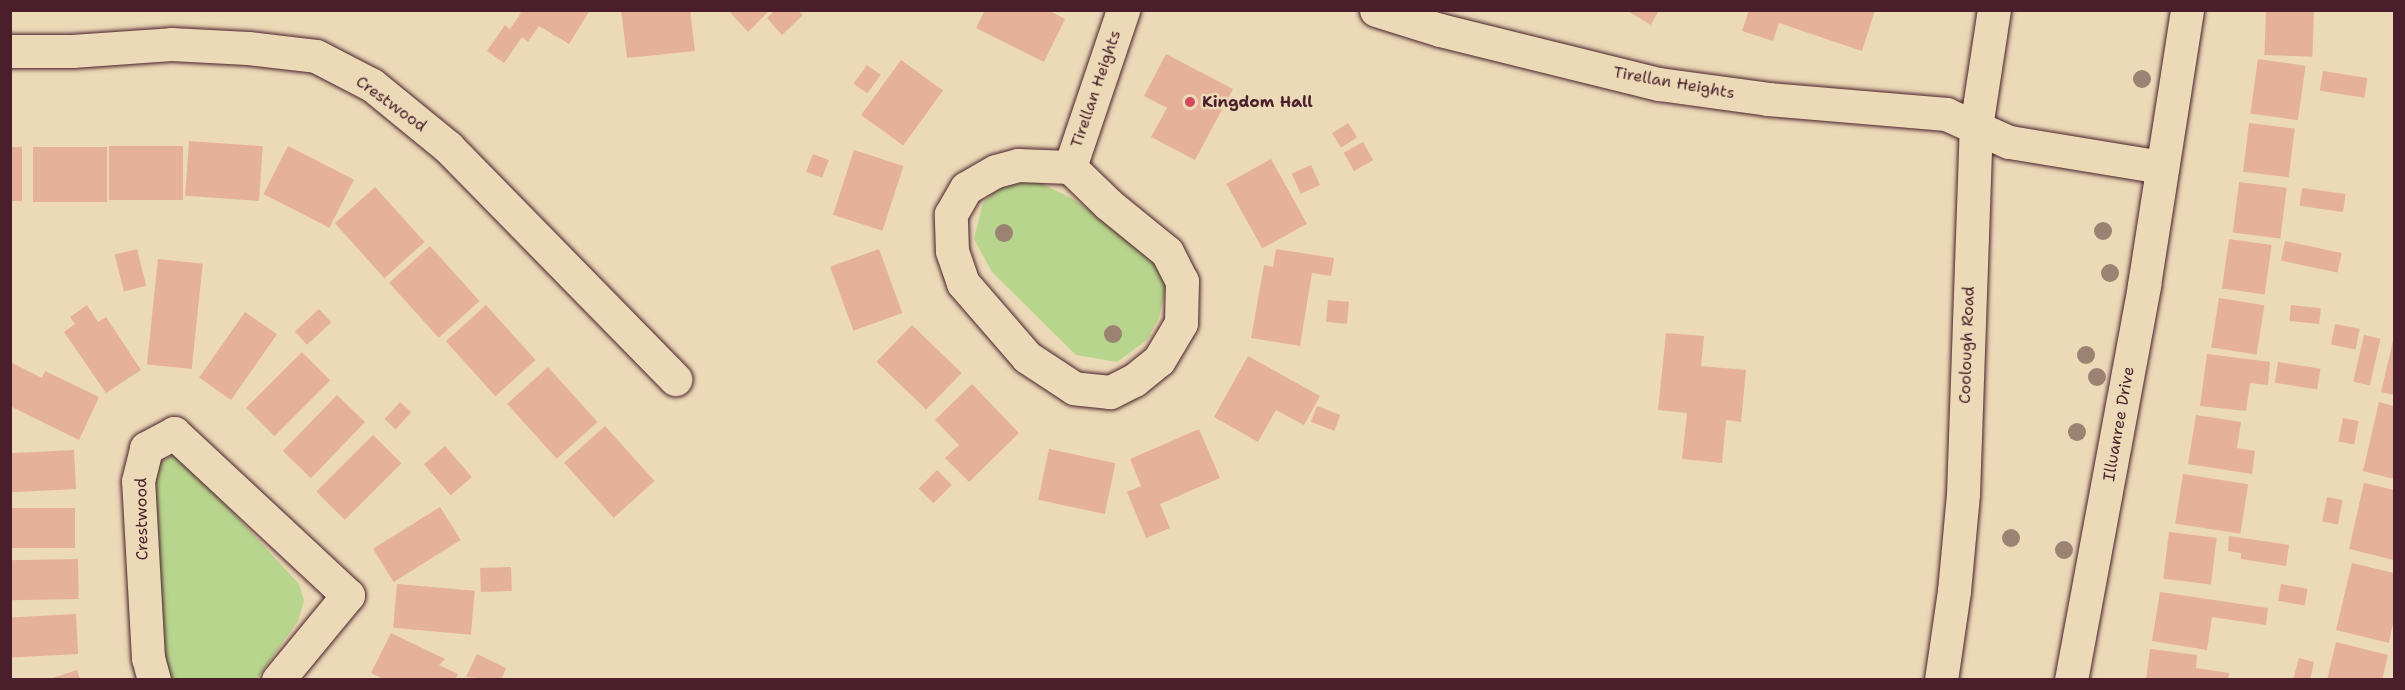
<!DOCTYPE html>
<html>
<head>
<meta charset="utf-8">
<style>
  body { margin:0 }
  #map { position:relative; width:2405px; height:690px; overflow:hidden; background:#ecd9b7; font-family:"Shantell Sans",sans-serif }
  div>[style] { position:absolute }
  .green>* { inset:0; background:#b8d58d }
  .building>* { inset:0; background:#e6b19a; transform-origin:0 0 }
  .roads { filter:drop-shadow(0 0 2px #4a1f2b) drop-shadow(0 0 2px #4a1f2b) }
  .street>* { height:33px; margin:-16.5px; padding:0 16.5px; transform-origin:16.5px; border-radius:16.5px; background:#ecd9b7 }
  .secondary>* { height:33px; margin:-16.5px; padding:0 16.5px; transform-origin:16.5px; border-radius:16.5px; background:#ecd9b7 }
  .trees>* { width:18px; height:18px; margin:-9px; border-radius:50%; background:#9c8272 }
  .dots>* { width:16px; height:16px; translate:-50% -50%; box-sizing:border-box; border:3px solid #ecd9b7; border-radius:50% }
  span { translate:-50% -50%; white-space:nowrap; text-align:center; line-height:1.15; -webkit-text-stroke:5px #ecd9b7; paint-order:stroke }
  .street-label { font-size:16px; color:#4a1f2b }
  .poi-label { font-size:16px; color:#4a1f2b; font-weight:700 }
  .left { translate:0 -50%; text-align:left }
  .frame { position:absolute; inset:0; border:12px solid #4a1f2b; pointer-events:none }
</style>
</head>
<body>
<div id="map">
  <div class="green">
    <div style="clip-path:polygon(1030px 178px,1075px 200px,1156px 256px,1167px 283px,1159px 318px,1147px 340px,1117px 362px,1076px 355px,992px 272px,974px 239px,983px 203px,1003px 185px)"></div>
    <div style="clip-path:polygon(172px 456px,184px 460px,299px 584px,304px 601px,298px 621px,257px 679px,173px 679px,155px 652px,151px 477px,158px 463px)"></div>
  </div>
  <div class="building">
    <div style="clip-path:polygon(516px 10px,590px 10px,569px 44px,539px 26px,528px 42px,522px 37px,504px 63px,487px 51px,505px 25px,510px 29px,521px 13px)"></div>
    <div style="clip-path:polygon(621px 10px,690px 10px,695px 51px,627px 58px)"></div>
    <div style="clip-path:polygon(728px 10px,770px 10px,748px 32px)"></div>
    <div style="clip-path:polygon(775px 10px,798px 10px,803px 15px,782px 35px,767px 18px)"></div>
    <div style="clip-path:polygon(985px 10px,1048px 10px,1065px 19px,1044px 62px,976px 28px)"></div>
    <div style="clip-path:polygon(1626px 10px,1659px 10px,1651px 25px)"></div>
    <div style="clip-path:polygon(1749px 10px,1875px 10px,1862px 51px,1779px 23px,1773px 41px,1742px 31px)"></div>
    <div style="left:2266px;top:10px;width:48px;height:45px;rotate:2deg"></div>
    <div style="clip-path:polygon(1166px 54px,1233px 89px,1195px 160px,1151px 137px,1167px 108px,1144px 96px)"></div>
    <div style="left:2258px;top:59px;width:48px;height:55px;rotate:8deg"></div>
    <div style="left:901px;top:60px;width:52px;height:68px;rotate:36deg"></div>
    <div style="left:867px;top:65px;width:17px;height:23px;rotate:36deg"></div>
    <div style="left:2323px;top:71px;width:45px;height:20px;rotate:9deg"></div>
    <div style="left:1348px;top:123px;width:17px;height:19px;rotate:57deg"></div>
    <div style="left:2249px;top:123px;width:46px;height:49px;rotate:7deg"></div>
    <div style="left:189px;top:141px;width:74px;height:55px;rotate:4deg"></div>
    <div style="left:1363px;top:142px;width:21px;height:22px;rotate:61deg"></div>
    <div style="left:183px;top:146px;width:54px;height:74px;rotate:90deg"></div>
    <div style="left:288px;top:146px;width:74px;height:54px;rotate:27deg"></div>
    <div style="left:10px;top:147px;width:12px;height:54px"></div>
    <div style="left:107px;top:147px;width:55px;height:74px;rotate:90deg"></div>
    <div style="left:854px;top:150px;width:52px;height:68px;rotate:18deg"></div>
    <div style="left:813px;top:154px;width:17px;height:19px;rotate:21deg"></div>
    <div style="left:1271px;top:159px;width:74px;height:51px;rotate:61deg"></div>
    <div style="left:1311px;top:165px;width:22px;height:21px;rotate:66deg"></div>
    <div style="left:2239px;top:182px;width:48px;height:51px;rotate:7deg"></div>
    <div style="left:375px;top:187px;width:74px;height:54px;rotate:48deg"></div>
    <div style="left:2302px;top:188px;width:44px;height:18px;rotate:8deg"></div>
    <div style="left:2229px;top:239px;width:43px;height:50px;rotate:8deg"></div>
    <div style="left:2285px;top:241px;width:58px;height:20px;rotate:12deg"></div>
    <div style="left:430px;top:246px;width:74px;height:55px;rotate:48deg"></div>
    <div style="left:137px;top:249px;width:38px;height:23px;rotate:76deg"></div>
    <div style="left:879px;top:249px;width:68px;height:52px;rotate:70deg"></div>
    <div style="clip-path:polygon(1276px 249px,1334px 258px,1331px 276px,1312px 273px,1300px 346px,1251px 338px,1264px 265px,1273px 267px)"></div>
    <div style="left:158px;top:259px;width:45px;height:106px;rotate:6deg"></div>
    <div style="left:2219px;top:298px;width:46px;height:50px;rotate:9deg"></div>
    <div style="left:1328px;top:300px;width:21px;height:22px;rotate:5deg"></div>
    <div style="clip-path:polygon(87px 305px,98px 322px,106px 317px,141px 370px,106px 393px,64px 332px,75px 324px,70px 317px)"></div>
    <div style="left:486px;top:305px;width:74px;height:54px;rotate:48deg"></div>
    <div style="left:2291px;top:305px;width:30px;height:16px;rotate:6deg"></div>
    <div style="left:319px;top:309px;width:18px;height:33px;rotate:47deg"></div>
    <div style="left:245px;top:312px;width:39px;height:80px;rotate:35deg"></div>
    <div style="left:2335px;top:324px;width:25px;height:21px;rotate:11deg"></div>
    <div style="left:912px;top:325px;width:69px;height:51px;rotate:44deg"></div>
    <div style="clip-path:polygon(1666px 333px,1704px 336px,1701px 366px,1746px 370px,1741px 422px,1726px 420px,1722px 463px,1682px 459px,1687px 413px,1658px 410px)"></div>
    <div style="left:2364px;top:335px;width:17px;height:48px;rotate:13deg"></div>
    <div style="clip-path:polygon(2394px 337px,2394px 395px,2381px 392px)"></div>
    <div style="left:302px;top:352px;width:40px;height:79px;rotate:45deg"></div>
    <div style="clip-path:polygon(2207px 354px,2270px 362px,2268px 385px,2250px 383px,2246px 411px,2200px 406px)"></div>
    <div style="clip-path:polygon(1248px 356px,1320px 396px,1304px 425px,1276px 410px,1258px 442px,1214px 417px)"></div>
    <div style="clip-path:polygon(10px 362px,42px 378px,45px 371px,99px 397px,79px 440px,10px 406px)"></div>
    <div style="left:2278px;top:362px;width:43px;height:21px;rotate:9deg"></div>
    <div style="left:548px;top:367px;width:74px;height:55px;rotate:48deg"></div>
    <div style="clip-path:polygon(972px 384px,1019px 433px,969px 482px,945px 458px,959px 445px,935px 420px)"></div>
    <div style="left:337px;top:395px;width:39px;height:78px;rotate:44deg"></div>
    <div style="left:400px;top:402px;width:15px;height:23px;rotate:42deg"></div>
    <div style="clip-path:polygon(2379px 402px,2394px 406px,2394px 479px,2363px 471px)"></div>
    <div style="left:1317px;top:406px;width:25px;height:17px;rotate:21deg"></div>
    <div style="clip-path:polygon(2196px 415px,2241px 422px,2237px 448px,2255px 451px,2252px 474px,2188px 464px)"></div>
    <div style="left:2343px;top:418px;width:16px;height:24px;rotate:11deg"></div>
    <div style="left:605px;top:426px;width:74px;height:55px;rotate:48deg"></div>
    <div style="clip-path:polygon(1199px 429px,1220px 478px,1160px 504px,1170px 528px,1146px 538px,1127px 492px,1141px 486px,1130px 459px)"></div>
    <div style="left:373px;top:435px;width:40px;height:80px;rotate:45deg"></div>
    <div style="left:445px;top:446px;width:41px;height:28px;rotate:49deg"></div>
    <div style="left:1049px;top:449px;width:68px;height:52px;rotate:12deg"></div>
    <div style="left:74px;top:450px;width:39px;height:64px;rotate:87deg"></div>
    <div style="left:937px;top:470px;width:21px;height:26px;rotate:45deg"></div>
    <div style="left:2183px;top:474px;width:66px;height:50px;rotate:9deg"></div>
    <div style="clip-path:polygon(2364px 483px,2394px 490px,2394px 560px,2349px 549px)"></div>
    <div style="left:2327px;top:497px;width:16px;height:25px;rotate:11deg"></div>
    <div style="left:440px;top:507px;width:39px;height:79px;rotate:58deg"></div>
    <div style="left:75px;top:508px;width:40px;height:65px;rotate:90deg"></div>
    <div style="left:2169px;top:532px;width:48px;height:47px;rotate:7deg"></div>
    <div style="clip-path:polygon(2229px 536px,2289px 545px,2286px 566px,2241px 559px,2241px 553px,2228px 551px)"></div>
    <div style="left:78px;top:559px;width:40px;height:68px;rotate:89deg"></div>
    <div style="clip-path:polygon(2352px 563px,2394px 573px,2394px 618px,2389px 643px,2336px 630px)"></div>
    <div style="left:511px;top:567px;width:24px;height:31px;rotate:88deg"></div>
    <div style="left:397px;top:584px;width:78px;height:44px;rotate:5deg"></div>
    <div style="left:2281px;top:584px;width:27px;height:17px;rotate:10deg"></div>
    <div style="clip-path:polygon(2160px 592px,2268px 608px,2266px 625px,2212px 617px,2207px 650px,2152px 641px)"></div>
    <div style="left:76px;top:614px;width:40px;height:66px;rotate:87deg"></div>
    <div style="clip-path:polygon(391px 633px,445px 659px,439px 665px,458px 674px,455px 680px,385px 680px,371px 673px)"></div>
    <div style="clip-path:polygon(2336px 642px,2388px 655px,2382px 680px,2327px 680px)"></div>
    <div style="clip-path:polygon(2150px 649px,2197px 655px,2196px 668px,2229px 673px,2228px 680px,2146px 680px)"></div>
    <div style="clip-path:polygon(477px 654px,506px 668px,501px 680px,466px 677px)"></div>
    <div style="clip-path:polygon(2299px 658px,2314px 662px,2310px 680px,2293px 680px)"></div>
    <div style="clip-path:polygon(77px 670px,80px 680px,50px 680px,50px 679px)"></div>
  </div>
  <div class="roads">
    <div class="street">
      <div style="left:1376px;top:10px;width:67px;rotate:17.4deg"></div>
      <div style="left:1440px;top:30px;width:226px;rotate:13.9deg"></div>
      <div style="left:1659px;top:84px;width:110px;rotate:7.8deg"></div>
      <div style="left:1768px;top:99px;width:179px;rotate:4.8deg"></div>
      <div style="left:1946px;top:114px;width:69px;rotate:24deg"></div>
      <div style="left:2009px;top:142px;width:155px;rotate:9.3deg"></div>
      <div style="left:10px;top:51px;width:62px"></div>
      <div style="left:72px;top:51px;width:99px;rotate:-4deg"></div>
      <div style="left:171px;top:44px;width:77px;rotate:3deg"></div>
      <div style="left:248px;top:48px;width:68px;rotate:6.7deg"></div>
      <div style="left:316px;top:56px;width:63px;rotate:27.4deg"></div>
      <div style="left:372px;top:85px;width:98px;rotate:39.2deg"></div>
      <div style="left:448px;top:147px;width:325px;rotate:45.6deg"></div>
      <div style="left:1018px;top:165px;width:52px;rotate:2.2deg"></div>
      <div style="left:1070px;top:167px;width:53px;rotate:44.2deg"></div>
      <div style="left:1108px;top:204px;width:76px;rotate:39.1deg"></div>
      <div style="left:1167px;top:252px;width:33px;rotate:63deg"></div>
      <div style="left:1182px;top:281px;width:42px;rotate:91.4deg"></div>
      <div style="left:1181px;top:323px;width:43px;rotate:120.7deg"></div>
      <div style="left:1159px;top:360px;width:32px;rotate:141deg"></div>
      <div style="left:1134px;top:380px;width:27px;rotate:153deg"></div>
      <div style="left:1110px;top:392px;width:36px;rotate:-174deg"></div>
      <div style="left:1074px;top:388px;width:56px;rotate:-146.6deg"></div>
      <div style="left:1027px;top:357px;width:98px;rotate:-130.9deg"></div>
      <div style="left:963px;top:283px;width:34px;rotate:-109deg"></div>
      <div style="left:952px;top:251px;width:37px;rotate:-92deg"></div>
      <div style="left:951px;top:214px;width:30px;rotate:-60deg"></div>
      <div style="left:966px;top:188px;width:34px;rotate:-30deg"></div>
      <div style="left:996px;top:171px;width:23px;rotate:-15deg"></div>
      <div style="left:1070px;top:167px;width:166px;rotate:-71.3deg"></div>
      <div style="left:154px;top:680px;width:23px;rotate:-105deg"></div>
      <div style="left:148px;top:658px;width:177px;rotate:-93.2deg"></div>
      <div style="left:138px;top:481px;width:34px;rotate:-76deg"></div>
      <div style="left:146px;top:448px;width:32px;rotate:-28deg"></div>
      <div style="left:174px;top:433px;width:238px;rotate:43deg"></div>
      <div style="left:348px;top:595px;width:110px;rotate:129.5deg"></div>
      <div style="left:2071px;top:680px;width:402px;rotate:-79.5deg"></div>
      <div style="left:2144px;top:285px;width:277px;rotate:-81.1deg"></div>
    </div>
    <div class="secondary">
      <div style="left:1941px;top:680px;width:90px;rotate:-81.7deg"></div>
      <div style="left:1954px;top:591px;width:97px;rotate:-84.7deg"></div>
      <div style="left:1963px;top:494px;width:367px;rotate:-88deg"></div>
      <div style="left:1976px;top:127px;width:118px;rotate:-81.3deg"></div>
    </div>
  </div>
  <div class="trees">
    <div style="left:2142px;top:79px"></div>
    <div style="left:2103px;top:231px"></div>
    <div style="left:1004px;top:233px"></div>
    <div style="left:2110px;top:273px"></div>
    <div style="left:1113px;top:334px"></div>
    <div style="left:2086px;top:355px"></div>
    <div style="left:2097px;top:377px"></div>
    <div style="left:2077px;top:432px"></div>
    <div style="left:2011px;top:538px"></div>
    <div style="left:2064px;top:550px"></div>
  </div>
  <div class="dots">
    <div style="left:1190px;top:102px;background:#d1495b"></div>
  </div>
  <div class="street-label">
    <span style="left:1674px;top:83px;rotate:10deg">Tirellan Heights</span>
    <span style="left:1096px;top:89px;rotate:-71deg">Tirellan Heights</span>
    <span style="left:391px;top:104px;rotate:36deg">Crestwood</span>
    <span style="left:1967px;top:345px;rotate:-88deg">Coolough Road</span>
    <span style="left:2119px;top:424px;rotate:-80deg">Illuanree Drive</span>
    <span style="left:142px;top:519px;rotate:-91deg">Crestwood</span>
  </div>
  <div class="poi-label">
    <span class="left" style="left:1202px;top:102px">Kingdom Hall</span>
  </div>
  <div class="frame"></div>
</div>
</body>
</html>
